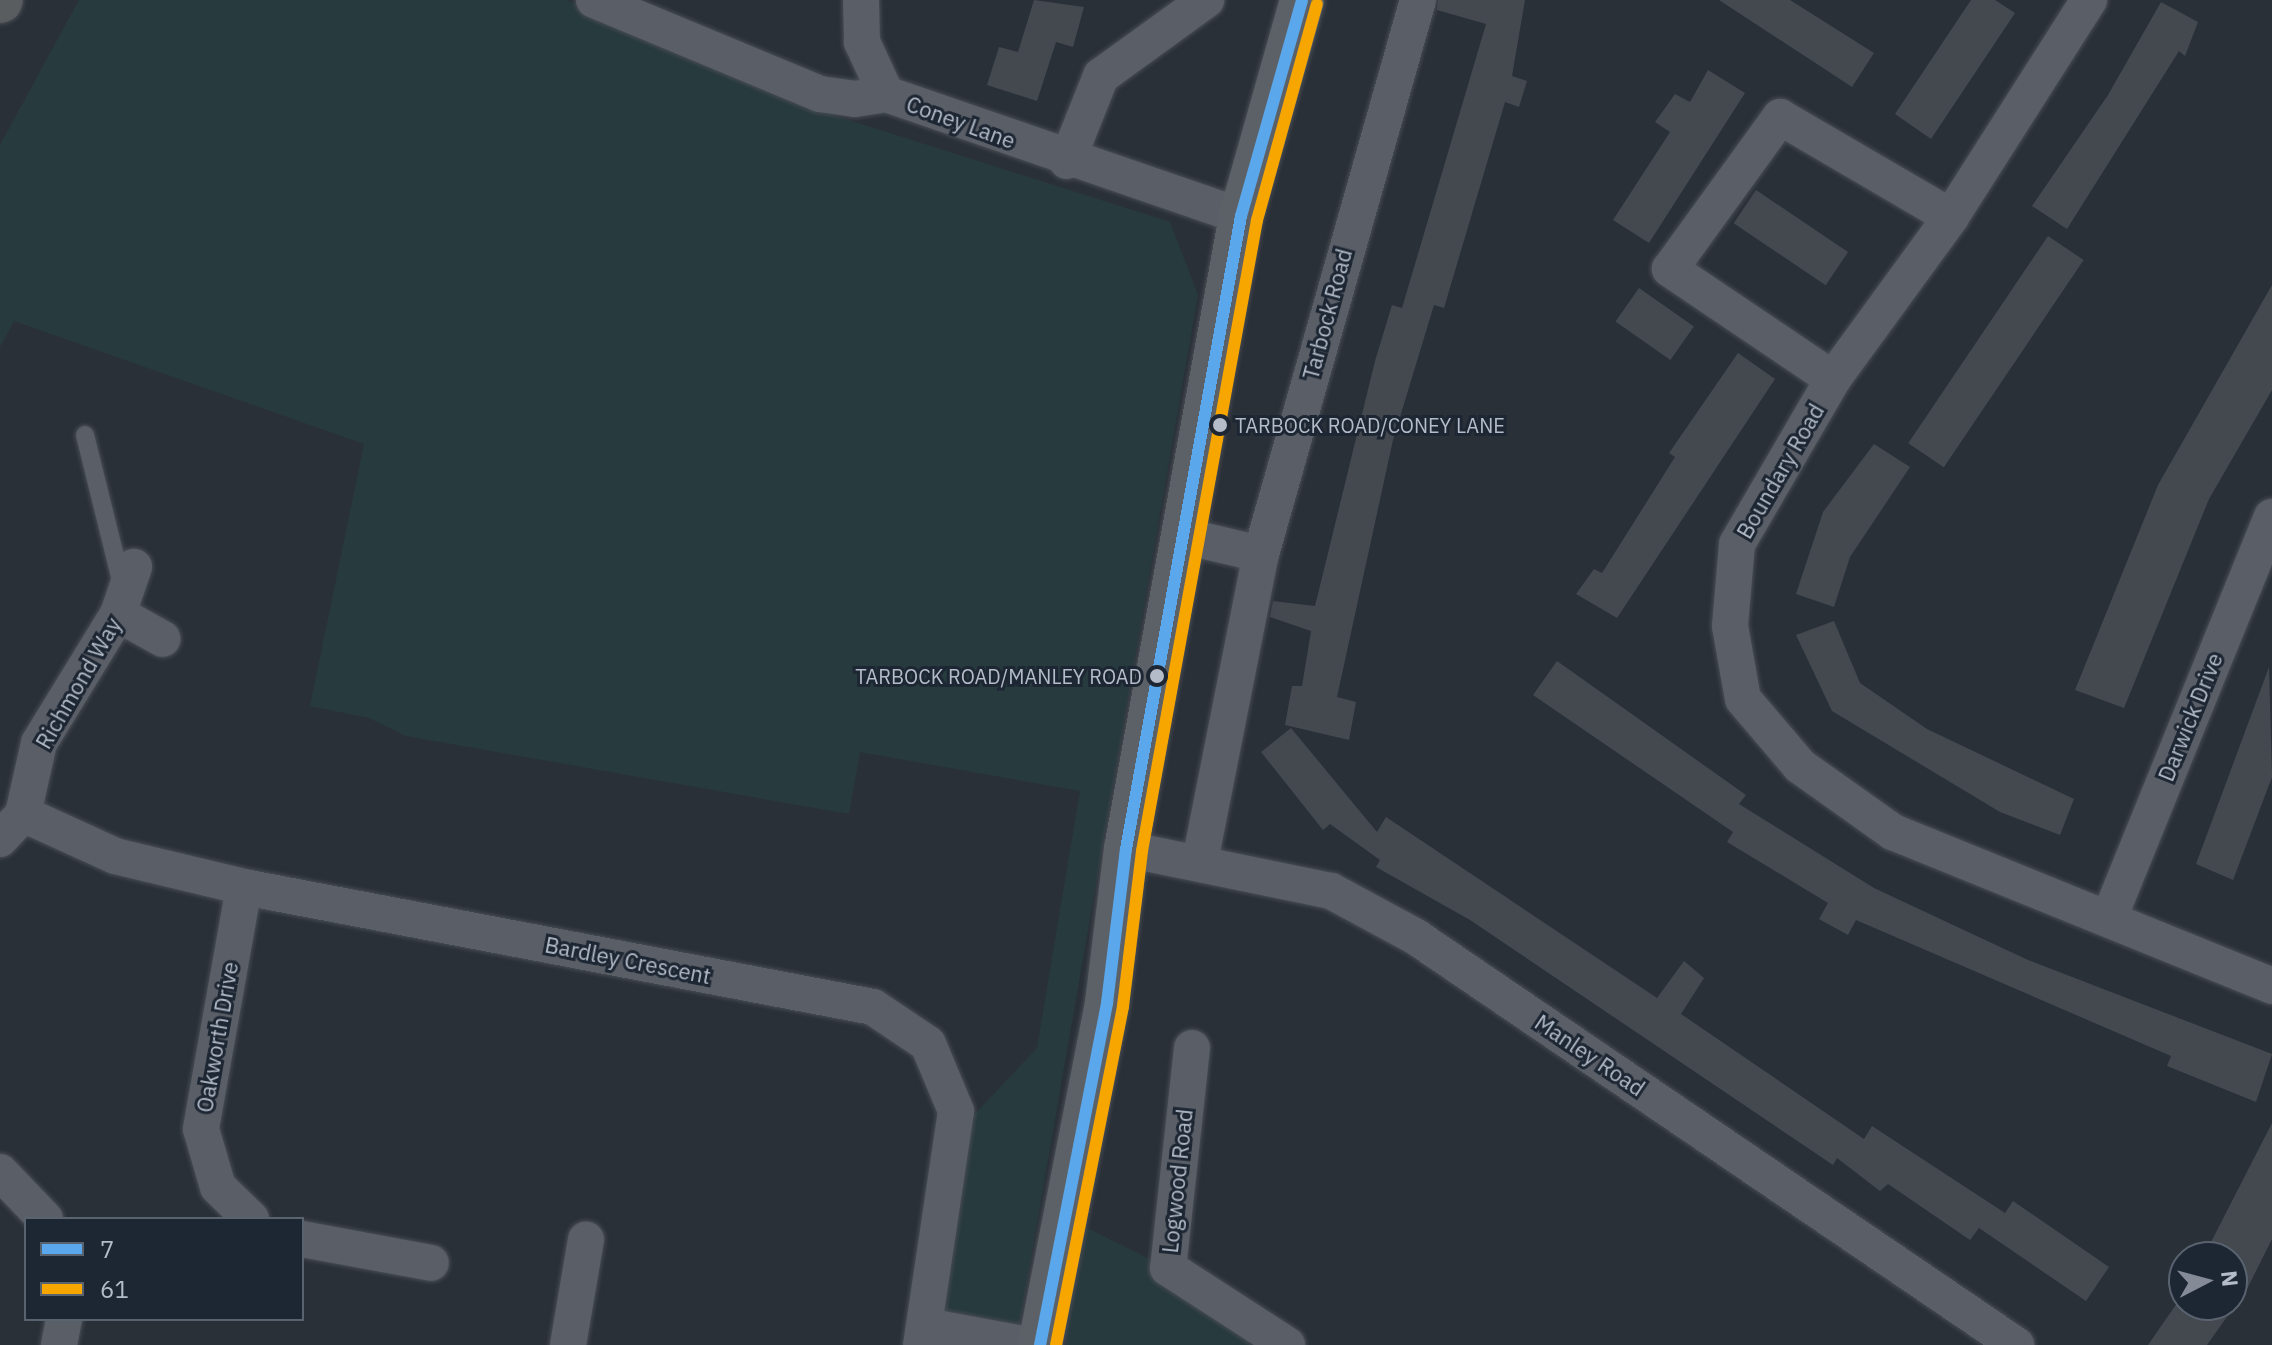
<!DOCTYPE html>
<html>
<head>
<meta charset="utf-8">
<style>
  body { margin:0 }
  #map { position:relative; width:2272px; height:1345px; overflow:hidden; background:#2a3038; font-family:"IBM Plex Sans",sans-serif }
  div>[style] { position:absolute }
  .green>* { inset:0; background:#273a3e }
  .building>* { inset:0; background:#444950; transform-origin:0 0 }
  .roads { filter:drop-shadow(0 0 2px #484c53) drop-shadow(0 0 2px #484c53) }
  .lane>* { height:18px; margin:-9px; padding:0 9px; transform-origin:9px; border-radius:9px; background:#5a5e66 }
  .street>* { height:36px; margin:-18px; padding:0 18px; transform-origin:18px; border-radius:18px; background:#5a5e66 }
  .primary>* { height:44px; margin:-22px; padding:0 22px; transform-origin:22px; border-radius:22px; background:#5c6168 }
  .highway>* { height:44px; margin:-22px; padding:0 22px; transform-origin:22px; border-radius:22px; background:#5a5d60 }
  .bus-1>* { height:12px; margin:-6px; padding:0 6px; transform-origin:6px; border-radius:6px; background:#5aa8eb }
  .bus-2>* { height:12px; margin:-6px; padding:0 6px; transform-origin:6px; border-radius:6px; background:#f7a600 }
  .dots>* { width:22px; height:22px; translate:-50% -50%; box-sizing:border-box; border:4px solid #1d2633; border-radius:50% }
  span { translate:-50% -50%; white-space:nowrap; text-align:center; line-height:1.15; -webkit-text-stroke:6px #1d2633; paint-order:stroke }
  .bus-label { font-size:20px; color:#b4bcc9 }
  .left { translate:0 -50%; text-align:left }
  .right { translate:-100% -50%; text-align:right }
  .street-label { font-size:22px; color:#b4bcc9 }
  .legend { position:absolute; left:24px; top:1217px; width:280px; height:104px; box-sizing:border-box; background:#1d2633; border:2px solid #59626f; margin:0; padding:10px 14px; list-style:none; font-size:24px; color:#b4bcc9 }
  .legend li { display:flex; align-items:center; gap:16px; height:40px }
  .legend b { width:40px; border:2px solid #59626f }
  .north { position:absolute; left:2168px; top:1241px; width:80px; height:80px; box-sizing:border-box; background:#1d2633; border:2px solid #59626f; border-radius:50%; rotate:84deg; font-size:22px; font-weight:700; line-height:32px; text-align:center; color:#b4bcc9 }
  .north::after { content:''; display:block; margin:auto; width:28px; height:36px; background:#848b96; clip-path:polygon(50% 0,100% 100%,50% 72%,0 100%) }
</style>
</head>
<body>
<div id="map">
  <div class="green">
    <div style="clip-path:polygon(79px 0,567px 0,805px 106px,1170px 222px,1198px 295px,1016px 1345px,925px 1345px,973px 1116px,1037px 1048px,1080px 791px,860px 752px,849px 814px,406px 736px,369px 718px,310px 706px,364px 444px,14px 321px,0 347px,0 145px)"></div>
    <div style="clip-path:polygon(1063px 1216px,1168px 1268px,1284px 1345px,1066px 1345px)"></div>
  </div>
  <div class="building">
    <div style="clip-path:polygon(1034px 0,1084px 7px,1073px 47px,1056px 42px,1037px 101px,987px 85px,999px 47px,1018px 52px)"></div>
    <div style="clip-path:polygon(1438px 0,1525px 0,1512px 76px,1527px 81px,1519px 107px,1505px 102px,1444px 308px,1434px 305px,1393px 440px,1337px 697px,1356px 702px,1349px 740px,1285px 725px,1292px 686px,1302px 686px,1311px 631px,1270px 617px,1273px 601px,1315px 606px,1375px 361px,1392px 305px,1402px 308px,1486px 24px,1437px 10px)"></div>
    <div style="clip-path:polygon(1719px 0,1790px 0,1874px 53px,1852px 87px)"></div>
    <div style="clip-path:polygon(1971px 0,1995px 0,2015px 13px,1931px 139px,1895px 114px)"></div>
    <div style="clip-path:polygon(2161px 2px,2198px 22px,2185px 56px,2179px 51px,2067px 229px,2032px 206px,2108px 95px)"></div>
    <div style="clip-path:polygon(1708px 70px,1745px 93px,1649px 243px,1613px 220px,1670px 132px,1655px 122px,1675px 94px,1690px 102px)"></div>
    <div style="left:1756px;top:190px;width:111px;height:40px;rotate:34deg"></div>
    <div style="left:2048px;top:236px;width:43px;height:250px;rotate:34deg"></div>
    <div style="clip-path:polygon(2272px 285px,2272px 390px,2209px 499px,2124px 708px,2075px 690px,2158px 485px)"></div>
    <div style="left:1639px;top:288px;width:67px;height:41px;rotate:35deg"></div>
    <div style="clip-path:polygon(1738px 353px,1775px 379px,1617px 618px,1576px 594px,1594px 569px,1602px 573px,1675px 457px,1669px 453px)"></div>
    <div style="clip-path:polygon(1874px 444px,1910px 467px,1850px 557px,1834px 607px,1796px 594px,1823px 512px)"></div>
    <div style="clip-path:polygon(1834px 621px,1860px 683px,1927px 729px,2074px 799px,2060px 835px,2000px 812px,1832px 711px,1796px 635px)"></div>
    <div style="clip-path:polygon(1557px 661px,1746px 795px,1739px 804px,1874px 888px,2028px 960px,2272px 1054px,2256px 1102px,2167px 1066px,2171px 1056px,1856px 920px,1848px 935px,1819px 919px,1828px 903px,1727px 842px,1733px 832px,1533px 695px)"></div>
    <div style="clip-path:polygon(2269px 667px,2272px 777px,2233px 880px,2196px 864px)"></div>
    <div style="clip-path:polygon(1291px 728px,1377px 832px,1386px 817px,1657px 998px,1684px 961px,1704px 978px,1681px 1014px,1864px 1139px,1872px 1126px,2005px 1213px,2013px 1201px,2109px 1267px,2086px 1301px,1979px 1228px,1970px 1240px,1888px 1184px,1880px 1191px,1837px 1158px,1833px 1165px,1470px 920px,1376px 867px,1380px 860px,1330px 824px,1323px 830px,1261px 752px)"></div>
    <div style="clip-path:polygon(2272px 1123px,2272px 1239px,2248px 1287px,2207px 1345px,2148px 1345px,2184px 1293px,2184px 1305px,2232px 1305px,2232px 1257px,2210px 1257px,2217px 1247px,2210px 1244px)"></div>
  </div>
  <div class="roads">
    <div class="lane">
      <div style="left:85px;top:435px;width:154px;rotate:76.1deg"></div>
    </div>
    <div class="street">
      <div style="left:594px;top:0;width:245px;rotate:22.6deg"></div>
      <div style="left:820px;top:94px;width:35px;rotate:8deg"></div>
      <div style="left:855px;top:99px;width:31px;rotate:-9deg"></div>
      <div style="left:886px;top:94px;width:375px;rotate:19deg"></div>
      <div style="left:861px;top:0;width:42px;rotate:88.6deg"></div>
      <div style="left:862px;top:42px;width:57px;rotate:65.2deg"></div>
      <div style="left:2089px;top:0;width:257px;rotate:122.5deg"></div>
      <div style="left:1951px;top:217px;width:200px;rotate:126.1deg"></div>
      <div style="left:1833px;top:379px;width:191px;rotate:120.2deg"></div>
      <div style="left:1737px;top:544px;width:82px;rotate:94.9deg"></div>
      <div style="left:1730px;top:626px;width:46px;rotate:79.9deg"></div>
      <div style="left:1738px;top:671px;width:28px;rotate:80deg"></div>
      <div style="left:1743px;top:699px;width:88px;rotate:49.6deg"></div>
      <div style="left:1800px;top:766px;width:114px;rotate:35.4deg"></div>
      <div style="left:1893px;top:832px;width:409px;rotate:22.1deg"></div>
      <div style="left:1067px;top:161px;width:92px;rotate:-68.2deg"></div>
      <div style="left:1101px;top:76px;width:130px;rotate:-35.9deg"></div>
      <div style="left:1833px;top:379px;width:197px;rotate:-146deg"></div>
      <div style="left:1670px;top:269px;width:188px;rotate:-54.1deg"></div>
      <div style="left:1780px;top:117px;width:198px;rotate:30.3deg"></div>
      <div style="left:1184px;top:536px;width:79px;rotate:13.2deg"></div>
      <div style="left:1261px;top:554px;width:576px;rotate:-74.18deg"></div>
      <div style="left:118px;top:614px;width:51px;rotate:29.1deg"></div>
      <div style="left:23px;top:814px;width:101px;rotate:24.5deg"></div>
      <div style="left:115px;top:856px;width:133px;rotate:13.5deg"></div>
      <div style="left:244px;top:887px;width:640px;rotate:10.8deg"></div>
      <div style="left:873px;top:1007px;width:66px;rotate:33.9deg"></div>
      <div style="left:928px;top:1044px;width:73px;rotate:67.3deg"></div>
      <div style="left:956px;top:1111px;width:237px;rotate:98.5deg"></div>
      <div style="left:0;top:839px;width:34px;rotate:-47deg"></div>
      <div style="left:23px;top:814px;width:73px;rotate:-77.3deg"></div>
      <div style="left:39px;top:743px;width:151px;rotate:-58.5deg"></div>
      <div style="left:118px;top:614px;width:50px;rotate:-71.2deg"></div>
      <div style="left:1126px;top:849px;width:209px;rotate:11.6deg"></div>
      <div style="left:1331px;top:891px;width:97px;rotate:28.4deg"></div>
      <div style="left:1416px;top:937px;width:726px;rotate:34.22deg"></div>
      <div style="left:1200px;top:861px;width:313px;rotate:-78.8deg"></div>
      <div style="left:244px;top:887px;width:246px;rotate:100.1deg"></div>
      <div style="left:201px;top:1129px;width:60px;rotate:73.7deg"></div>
      <div style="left:218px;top:1187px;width:46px;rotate:44.1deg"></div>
      <div style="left:2109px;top:918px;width:433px;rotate:-67.9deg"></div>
      <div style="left:1192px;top:1048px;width:221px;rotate:96.2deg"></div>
      <div style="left:1168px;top:1268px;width:142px;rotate:32.9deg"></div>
      <div style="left:0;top:1172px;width:65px;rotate:46.2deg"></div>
      <div style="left:302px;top:1239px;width:131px;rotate:10.5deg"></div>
      <div style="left:926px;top:1326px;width:105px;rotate:10.5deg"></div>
      <div style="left:59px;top:1345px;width:26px;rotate:-79deg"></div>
      <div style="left:568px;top:1345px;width:107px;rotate:-80.3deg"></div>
    </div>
    <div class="primary">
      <div style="left:1040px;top:1345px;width:349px;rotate:-78.9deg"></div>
      <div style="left:1107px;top:1003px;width:155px;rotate:-83deg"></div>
      <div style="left:1126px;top:849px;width:643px;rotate:-79.7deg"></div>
      <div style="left:1241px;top:216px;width:224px;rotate:-74.2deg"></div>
    </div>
    <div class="highway">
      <div style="left:0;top:1px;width:1px;rotate:-45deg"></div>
    </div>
  </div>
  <div class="bus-1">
    <div style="left:1040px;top:1345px;width:349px;rotate:-78.9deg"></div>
    <div style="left:1107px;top:1003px;width:155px;rotate:-83deg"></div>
    <div style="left:1126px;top:849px;width:643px;rotate:-79.7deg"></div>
    <div style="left:1241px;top:216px;width:224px;rotate:-74.2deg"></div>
  </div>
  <div class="bus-2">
    <div style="left:1056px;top:1345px;width:346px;rotate:-78.8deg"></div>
    <div style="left:1123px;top:1006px;width:156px;rotate:-83deg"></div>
    <div style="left:1142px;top:851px;width:641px;rotate:-79.67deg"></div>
    <div style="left:1257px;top:220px;width:224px;rotate:-74.5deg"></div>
  </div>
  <div class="dots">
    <div style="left:1220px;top:425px;background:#b4bcc9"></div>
    <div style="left:1157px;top:676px;background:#b4bcc9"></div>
  </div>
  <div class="bus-label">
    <span class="left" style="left:1235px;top:425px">TARBOCK ROAD/CONEY LANE</span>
    <span class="right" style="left:1142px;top:676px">TARBOCK ROAD/MANLEY ROAD</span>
  </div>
  <div class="street-label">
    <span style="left:961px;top:122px;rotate:20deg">Coney Lane</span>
    <span style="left:1327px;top:314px;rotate:-75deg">Tarbock Road</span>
    <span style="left:1780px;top:471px;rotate:-60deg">Boundary Road</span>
    <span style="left:78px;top:683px;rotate:-60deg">Richmond Way</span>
    <span style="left:2190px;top:717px;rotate:-68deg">Darwick Drive</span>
    <span style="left:628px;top:960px;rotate:11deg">Bardley Crescent</span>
    <span style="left:217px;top:1037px;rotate:-80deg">Oakworth Drive</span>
    <span style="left:1590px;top:1055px;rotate:34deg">Manley Road</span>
    <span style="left:1177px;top:1181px;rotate:-84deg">Logwood Road</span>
  </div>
  <ul class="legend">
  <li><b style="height:10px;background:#5aa8eb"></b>7</li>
  <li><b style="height:10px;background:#f7a600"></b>61</li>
  </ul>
  <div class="north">N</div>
</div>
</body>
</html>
